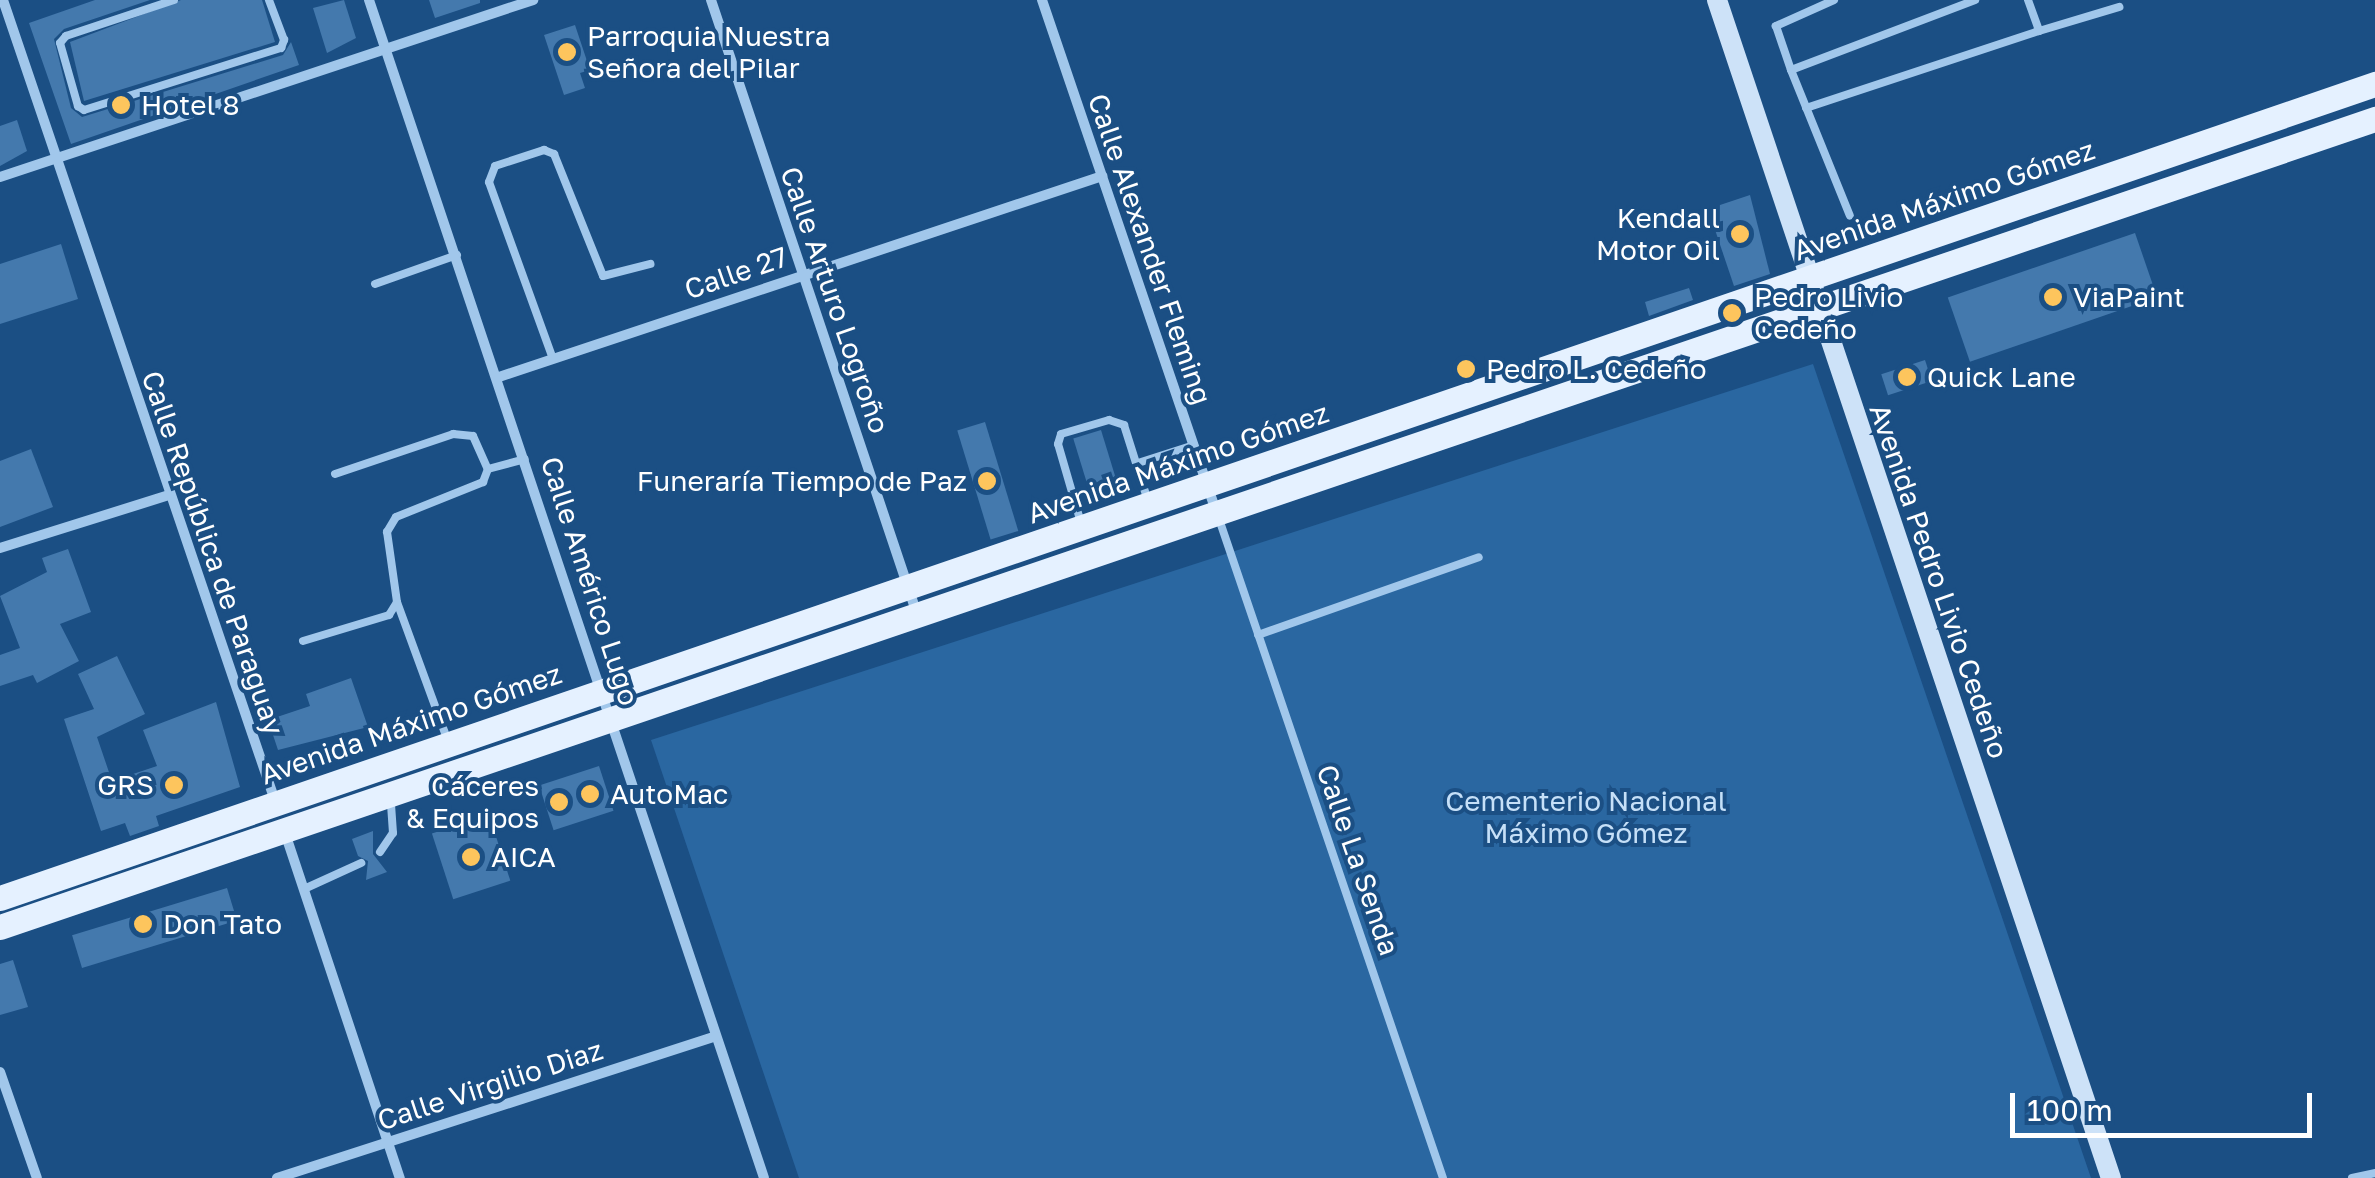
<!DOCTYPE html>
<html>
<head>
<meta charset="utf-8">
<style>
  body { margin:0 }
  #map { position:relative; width:2375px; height:1178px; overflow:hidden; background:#1b4f84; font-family:"Golos Text",sans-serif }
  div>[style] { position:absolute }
  .green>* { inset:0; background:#2a67a1 }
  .building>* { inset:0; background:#4479ad; transform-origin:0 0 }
  .lane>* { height:8px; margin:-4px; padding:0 4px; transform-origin:4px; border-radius:4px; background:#a1c7eb }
  .street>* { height:10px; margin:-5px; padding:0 5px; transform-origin:5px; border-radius:5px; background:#a1c7eb }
  .secondary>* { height:20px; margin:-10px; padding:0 10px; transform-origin:10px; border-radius:10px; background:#cde2f8 }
  .primary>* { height:25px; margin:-12.5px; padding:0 12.5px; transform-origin:12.5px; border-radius:12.5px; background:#e5f1ff }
  .dots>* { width:28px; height:28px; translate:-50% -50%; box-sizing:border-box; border:5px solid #1b4f84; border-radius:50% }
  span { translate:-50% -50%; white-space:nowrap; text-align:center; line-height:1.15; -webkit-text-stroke:8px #1b4f84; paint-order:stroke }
  .poi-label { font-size:28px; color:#fff }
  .left { translate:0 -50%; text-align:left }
  .right { translate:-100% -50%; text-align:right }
  .street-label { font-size:28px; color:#fff }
  .park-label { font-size:28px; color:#c6e0f8 }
  .scale { position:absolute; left:2010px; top:1093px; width:302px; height:45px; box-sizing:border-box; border:5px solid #fff; border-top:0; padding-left:12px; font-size:30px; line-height:35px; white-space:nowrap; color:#fff; -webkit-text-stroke:8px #1b4f84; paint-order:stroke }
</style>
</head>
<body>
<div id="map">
  <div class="green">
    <div style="clip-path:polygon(1813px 364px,2091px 1178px,799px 1178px,651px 740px)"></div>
  </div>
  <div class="building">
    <div style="clip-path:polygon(95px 0,150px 0,64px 29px,54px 39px,71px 108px,82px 117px,283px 55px,291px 42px,299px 65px,71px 144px,29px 23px)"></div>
    <div style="clip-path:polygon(181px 0,262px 0,275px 42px,84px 101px,70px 42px)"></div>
    <div style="clip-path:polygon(344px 0,356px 38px,327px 53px,313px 8px)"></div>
    <div style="clip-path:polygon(429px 0,480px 0,480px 3px,435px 18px)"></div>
    <div style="clip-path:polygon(575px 25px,590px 70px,580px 73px,585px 88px,564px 95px,544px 35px)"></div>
    <div style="clip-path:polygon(17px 120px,27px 151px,0 166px,0 126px)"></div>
    <div style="clip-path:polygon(1750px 195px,1770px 274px,1734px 286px,1708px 209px)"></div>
    <div style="left:2135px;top:233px;width:68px;height:198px;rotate:71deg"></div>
    <div style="clip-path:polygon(61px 244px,78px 299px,0 324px,0 264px)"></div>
    <div style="clip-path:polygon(1689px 288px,1693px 300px,1649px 316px,1645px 302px)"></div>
    <div style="left:1925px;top:360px;width:22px;height:46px;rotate:72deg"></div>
    <div style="left:985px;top:422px;width:114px;height:29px;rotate:73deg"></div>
    <div style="left:1101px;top:430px;width:49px;height:29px;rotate:73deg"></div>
    <div style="clip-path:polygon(31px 449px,53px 507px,0 527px,0 461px)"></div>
    <div style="clip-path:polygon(68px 549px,91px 612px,60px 624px,79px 661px,37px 683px,33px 675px,0 686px,0 655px,20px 648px,0 596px,47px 572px,42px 558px)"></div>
    <div style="clip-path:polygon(117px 656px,145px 714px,97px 737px,112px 781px,157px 766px,143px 730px,216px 702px,240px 787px,156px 816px,159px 826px,130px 836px,125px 823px,101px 831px,64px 719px,94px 709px,78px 674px)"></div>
    <div style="clip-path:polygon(351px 678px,368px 727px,278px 750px,268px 720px,310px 706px,306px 694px)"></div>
    <div style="left:599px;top:766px;width:47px;height:63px;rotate:72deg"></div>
    <div style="left:489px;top:815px;width:69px;height:60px;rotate:72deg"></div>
    <div style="clip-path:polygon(373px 831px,373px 854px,387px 872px,366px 880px,368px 861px,358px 856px,352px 839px)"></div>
    <div style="left:227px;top:888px;width:34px;height:162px;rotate:73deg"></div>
    <div style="clip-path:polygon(13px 960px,28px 1007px,0 1015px,0 964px)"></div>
  </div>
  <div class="lane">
    <div style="left:174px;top:0;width:114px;rotate:161.6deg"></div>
    <div style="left:66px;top:36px;width:9px;rotate:131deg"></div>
    <div style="left:60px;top:43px;width:66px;rotate:74.1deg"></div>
    <div style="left:78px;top:106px;width:7px;rotate:34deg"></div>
    <div style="left:84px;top:110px;width:207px;rotate:-17.5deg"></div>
    <div style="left:281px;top:48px;width:9px;rotate:-69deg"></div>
    <div style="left:284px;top:40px;width:43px;rotate:-110.6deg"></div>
    <div style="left:1834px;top:0;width:64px;rotate:155.9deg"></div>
    <div style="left:1776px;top:26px;width:46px;rotate:71.2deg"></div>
    <div style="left:1791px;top:70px;width:197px;rotate:-20.8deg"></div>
    <div style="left:2028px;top:0;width:33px;rotate:70deg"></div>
    <div style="left:2039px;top:31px;width:84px;rotate:-16.7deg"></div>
    <div style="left:1791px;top:70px;width:157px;rotate:68deg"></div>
    <div style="left:1806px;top:108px;width:245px;rotate:-18.3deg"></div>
    <div style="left:375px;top:284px;width:87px;rotate:-19.5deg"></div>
    <div style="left:553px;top:359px;width:188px;rotate:-109.9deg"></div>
    <div style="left:489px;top:182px;width:17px;rotate:-69deg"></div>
    <div style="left:495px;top:166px;width:52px;rotate:-18.1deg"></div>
    <div style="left:544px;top:150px;width:11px;rotate:22deg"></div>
    <div style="left:554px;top:154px;width:131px;rotate:68.1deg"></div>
    <div style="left:603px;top:276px;width:49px;rotate:-14.3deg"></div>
    <div style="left:1138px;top:463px;width:59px;rotate:-17.8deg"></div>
    <div style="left:335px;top:474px;width:125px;rotate:-18.7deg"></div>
    <div style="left:453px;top:434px;width:20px;rotate:6deg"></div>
    <div style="left:473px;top:436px;width:36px;rotate:66deg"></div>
    <div style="left:1218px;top:516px;width:699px;rotate:71.23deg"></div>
    <div style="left:1081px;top:523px;width:82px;rotate:-106.2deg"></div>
    <div style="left:1058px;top:444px;width:10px;rotate:-73deg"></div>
    <div style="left:1061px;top:434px;width:50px;rotate:-16.3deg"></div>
    <div style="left:1109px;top:420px;width:16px;rotate:18deg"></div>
    <div style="left:1124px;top:425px;width:80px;rotate:72.5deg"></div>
    <div style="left:397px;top:602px;width:146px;rotate:69.9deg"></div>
    <div style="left:1258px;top:635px;width:234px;rotate:-19.4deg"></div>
    <div style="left:303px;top:641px;width:90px;rotate:-16.8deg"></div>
    <div style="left:389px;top:615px;width:15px;rotate:-58deg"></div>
    <div style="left:397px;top:602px;width:71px;rotate:-98.1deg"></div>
    <div style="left:387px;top:532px;width:17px;rotate:-59deg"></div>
    <div style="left:396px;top:517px;width:94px;rotate:-21.9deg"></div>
    <div style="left:483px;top:482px;width:14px;rotate:-69deg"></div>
    <div style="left:488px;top:469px;width:38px;rotate:-15deg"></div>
    <div style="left:380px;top:852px;width:23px;rotate:-56deg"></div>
    <div style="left:393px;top:833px;width:32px;rotate:-94deg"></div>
    <div style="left:304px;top:889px;width:63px;rotate:-24.5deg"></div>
    <div style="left:2352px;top:1178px;width:24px;rotate:-12deg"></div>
  </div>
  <div class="street">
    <div style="left:3px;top:0;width:849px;rotate:71.24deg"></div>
    <div style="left:369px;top:0;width:1242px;rotate:71.46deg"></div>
    <div style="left:711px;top:0;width:648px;rotate:71.45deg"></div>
    <div style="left:1042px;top:0;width:540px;rotate:71.2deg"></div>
    <div style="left:0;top:177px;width:562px;rotate:-18.37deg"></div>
    <div style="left:499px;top:377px;width:636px;rotate:-18.43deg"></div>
    <div style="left:0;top:548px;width:177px;rotate:-17.4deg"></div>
    <div style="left:284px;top:830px;width:367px;rotate:71.6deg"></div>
    <div style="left:0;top:1072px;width:112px;rotate:70.8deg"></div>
    <div style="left:277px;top:1178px;width:461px;rotate:-17.9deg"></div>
  </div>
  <div class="secondary">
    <div style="left:1717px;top:0;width:1242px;rotate:71.51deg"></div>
  </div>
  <div class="primary">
    <div style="left:0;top:898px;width:2511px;rotate:-18.92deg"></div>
    <div style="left:0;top:927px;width:2509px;rotate:-18.79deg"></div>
  </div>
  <div class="dots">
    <div style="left:567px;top:52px;background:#fdc55d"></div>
    <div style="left:121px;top:105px;background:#fdc55d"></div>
    <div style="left:1740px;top:234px;background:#fdc55d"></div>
    <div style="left:2053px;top:297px;background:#fdc55d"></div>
    <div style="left:1732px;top:313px;background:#fdc55d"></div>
    <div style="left:1466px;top:369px;background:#fdc55d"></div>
    <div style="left:1907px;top:377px;background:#fdc55d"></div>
    <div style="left:987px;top:481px;background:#fdc55d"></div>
    <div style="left:174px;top:785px;background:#fdc55d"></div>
    <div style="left:590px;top:794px;background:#fdc55d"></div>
    <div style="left:559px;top:802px;background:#fdc55d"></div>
    <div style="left:471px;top:857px;background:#fdc55d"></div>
    <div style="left:143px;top:924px;background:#fdc55d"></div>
  </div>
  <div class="poi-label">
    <span class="left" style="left:587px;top:52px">Parroquia Nuestra<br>Señora del Pilar</span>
    <span class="left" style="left:141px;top:105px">Hotel 8</span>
    <span class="right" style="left:1720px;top:234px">Kendall<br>Motor Oil</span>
    <span class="left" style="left:1754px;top:313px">Pedro Livio<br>Cedeño</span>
    <span class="left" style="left:2073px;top:297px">ViaPaint</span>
    <span class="left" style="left:1486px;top:369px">Pedro L. Cedeño</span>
    <span class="left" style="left:1927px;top:377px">Quick Lane</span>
    <span class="right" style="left:967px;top:481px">Funeraría Tiempo de Paz</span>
    <span class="right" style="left:154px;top:785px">GRS</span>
    <span class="right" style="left:539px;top:802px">Cáceres<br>&amp; Equipos</span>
    <span class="left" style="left:610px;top:794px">AutoMac</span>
    <span class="left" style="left:491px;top:857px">AICA</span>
    <span class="left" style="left:163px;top:924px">Don Tato</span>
  </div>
  <div class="street-label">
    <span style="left:1944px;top:200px;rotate:-19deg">Avenida Máximo Gómez</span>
    <span style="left:1150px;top:249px;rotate:71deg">Calle Alexander Fleming</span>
    <span style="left:736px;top:273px;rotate:-19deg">Calle 27</span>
    <span style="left:835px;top:300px;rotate:71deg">Calle Arturo Logroño</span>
    <span style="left:1178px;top:463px;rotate:-19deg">Avenida Máximo Gómez</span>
    <span style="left:213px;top:553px;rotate:71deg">Calle República de Paraguay</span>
    <span style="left:590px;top:581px;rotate:72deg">Calle Américo Lugo</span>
    <span style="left:1939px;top:581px;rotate:71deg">Avenida Pedro Livio Cedeño</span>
    <span style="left:411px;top:724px;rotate:-19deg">Avenida Máximo Gómez</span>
    <span style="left:1358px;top:860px;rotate:71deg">Calle La Senda</span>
    <span style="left:490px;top:1085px;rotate:-18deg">Calle Virgilio Diaz</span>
  </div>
  <div class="park-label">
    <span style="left:1586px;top:817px">Cementerio Nacional<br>Máximo Gómez</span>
  </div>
  <div class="scale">100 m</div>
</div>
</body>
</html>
